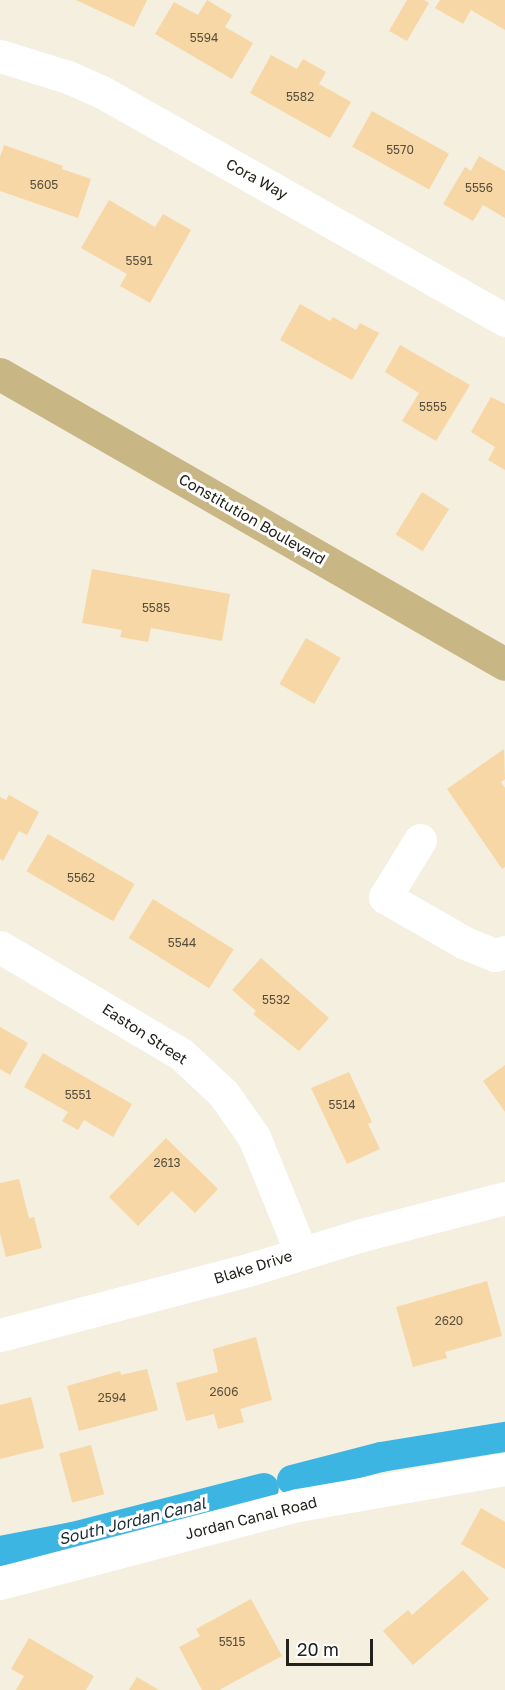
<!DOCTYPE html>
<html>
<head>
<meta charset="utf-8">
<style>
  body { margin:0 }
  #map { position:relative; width:505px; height:1690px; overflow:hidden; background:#f4efdf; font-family:"Golos Text",sans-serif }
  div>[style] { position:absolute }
  .canal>* { height:30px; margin:-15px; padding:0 15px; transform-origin:15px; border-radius:15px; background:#3db5e3 }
  .building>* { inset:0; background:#f7d7a5; transform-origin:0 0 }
  .minor>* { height:33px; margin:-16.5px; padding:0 16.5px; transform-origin:16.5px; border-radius:16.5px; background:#fff }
  .major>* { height:33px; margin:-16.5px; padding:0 16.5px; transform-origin:16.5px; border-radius:16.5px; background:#c8b685 }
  span { translate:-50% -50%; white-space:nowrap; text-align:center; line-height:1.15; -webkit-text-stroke:6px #fff; paint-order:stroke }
  .number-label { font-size:12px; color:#584e3e }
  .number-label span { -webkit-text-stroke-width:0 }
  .street-label { font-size:15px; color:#23211b }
  .water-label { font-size:16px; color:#192d36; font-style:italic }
  .scale { position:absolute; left:286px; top:1639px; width:87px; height:27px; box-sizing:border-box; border:3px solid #23211b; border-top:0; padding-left:8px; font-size:18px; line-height:21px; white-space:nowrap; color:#23211b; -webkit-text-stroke:4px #fff; paint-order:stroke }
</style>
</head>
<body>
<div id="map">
  <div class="canal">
    <div style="left:292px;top:1480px;width:92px;rotate:-14.5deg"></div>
    <div style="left:381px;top:1457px;width:126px;rotate:-9.2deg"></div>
    <div style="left:0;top:1551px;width:74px;rotate:-10.9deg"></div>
    <div style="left:73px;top:1537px;width:197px;rotate:-14.4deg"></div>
  </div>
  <div class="building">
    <div style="clip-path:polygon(76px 0,147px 0,134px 27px)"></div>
    <div style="clip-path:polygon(207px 0,232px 15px,225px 27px,253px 43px,232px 79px,155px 34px,174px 2px,198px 15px)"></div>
    <div style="clip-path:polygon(407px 0,424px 0,429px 3px,407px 41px,389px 31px)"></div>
    <div style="clip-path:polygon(440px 0,505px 0,505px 30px,471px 10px,463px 24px,435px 8px)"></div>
    <div style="clip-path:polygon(271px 55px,297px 69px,303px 59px,326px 72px,319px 84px,351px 102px,330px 138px,250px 93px)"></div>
    <div style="left:372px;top:111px;width:88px;height:41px;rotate:29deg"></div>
    <div style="clip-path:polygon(4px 145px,63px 166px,62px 169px,91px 179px,78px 218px,0 191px,0 157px)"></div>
    <div style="clip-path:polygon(479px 156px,505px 171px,505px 218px,483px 205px,473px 221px,443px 204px,465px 167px,471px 171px)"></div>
    <div style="clip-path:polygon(109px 200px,155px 227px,163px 214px,191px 230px,150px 303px,120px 286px,127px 274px,81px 248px)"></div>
    <div style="clip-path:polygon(300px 304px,330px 321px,333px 317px,356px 330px,360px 323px,379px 333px,352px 380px,280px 340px)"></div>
    <div style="clip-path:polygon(400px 345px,470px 385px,436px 441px,402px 421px,419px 393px,385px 372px)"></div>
    <div style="clip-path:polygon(491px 397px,505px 404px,505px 470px,488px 460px,495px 447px,471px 432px)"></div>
    <div style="left:422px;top:492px;width:32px;height:50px;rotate:32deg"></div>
    <div style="clip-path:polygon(92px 569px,230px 594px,222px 641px,151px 628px,148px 642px,120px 637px,122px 630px,82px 623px)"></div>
    <div style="left:306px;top:638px;width:40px;height:53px;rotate:30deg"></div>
    <div style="clip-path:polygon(504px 749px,505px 779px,501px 782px,505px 788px,505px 867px,502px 869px,447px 789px)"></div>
    <div style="clip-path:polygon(9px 795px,39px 812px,27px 835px,19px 831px,3px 861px,0 859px,0 797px,6px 800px)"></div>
    <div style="left:48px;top:834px;width:100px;height:43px;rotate:30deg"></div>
    <div style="left:153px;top:899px;width:95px;height:46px;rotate:32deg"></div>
    <div style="clip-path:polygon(261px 958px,329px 1018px,299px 1051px,253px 1014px,256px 1011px,232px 990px)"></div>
    <div style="clip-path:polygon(0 1027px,28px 1043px,10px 1075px,0 1069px)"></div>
    <div style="clip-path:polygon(43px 1053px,132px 1104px,113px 1137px,84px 1120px,78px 1130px,62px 1121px,68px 1112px,24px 1087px)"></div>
    <div style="clip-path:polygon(505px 1065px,505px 1112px,483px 1081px)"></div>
    <div style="clip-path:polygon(349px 1072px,372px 1122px,368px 1124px,380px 1149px,347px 1164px,311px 1088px)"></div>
    <div style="clip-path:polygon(166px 1138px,218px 1189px,195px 1213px,172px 1191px,138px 1226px,109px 1197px)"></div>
    <div style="clip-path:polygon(19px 1179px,29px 1218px,34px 1217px,42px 1248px,6px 1257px,0 1233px,0 1183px)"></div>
    <div style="clip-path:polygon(487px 1281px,502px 1336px,445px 1352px,447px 1358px,413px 1367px,396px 1307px)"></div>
    <div style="clip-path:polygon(256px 1337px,272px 1400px,240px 1409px,244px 1422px,218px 1429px,214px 1414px,186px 1421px,176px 1383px,218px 1372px,213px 1349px)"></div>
    <div style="clip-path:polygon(147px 1369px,158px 1410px,79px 1431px,67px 1386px,120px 1371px,121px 1375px)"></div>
    <div style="clip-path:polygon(31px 1397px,44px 1448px,0 1459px,0 1405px)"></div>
    <div style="left:91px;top:1445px;width:51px;height:33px;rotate:75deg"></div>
    <div style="clip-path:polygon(481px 1508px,505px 1522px,505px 1569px,461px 1544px)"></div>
    <div style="clip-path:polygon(463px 1570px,489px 1599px,413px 1665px,383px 1631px,408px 1610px,412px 1615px)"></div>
    <div style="clip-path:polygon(251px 1599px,282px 1656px,219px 1690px,202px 1690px,179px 1647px,200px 1636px,196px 1629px)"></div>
    <div style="clip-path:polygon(29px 1638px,94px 1676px,86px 1690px,16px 1690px,24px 1676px,11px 1669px)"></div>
    <div style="clip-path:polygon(137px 1677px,159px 1690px,129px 1690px)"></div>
  </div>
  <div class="minor">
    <div style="left:0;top:56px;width:71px;rotate:17.2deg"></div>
    <div style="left:68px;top:77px;width:37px;rotate:24deg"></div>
    <div style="left:102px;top:92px;width:463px;rotate:29.5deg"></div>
    <div style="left:420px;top:840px;width:67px;rotate:121.6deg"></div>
    <div style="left:385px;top:897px;width:92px;rotate:29.9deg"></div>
    <div style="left:465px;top:943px;width:32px;rotate:22deg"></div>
    <div style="left:495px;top:955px;width:10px;rotate:-17deg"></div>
    <div style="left:0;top:947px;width:210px;rotate:30.6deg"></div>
    <div style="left:181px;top:1054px;width:57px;rotate:42.9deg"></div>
    <div style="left:223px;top:1093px;width:54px;rotate:54.8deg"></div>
    <div style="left:254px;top:1137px;width:124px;rotate:67.8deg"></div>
    <div style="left:0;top:1335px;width:260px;rotate:-14.7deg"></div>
    <div style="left:251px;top:1269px;width:116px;rotate:-17deg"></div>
    <div style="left:362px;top:1235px;width:148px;rotate:-14.5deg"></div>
    <div style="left:0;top:1583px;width:308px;rotate:-14.7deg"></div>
    <div style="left:298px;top:1505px;width:210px;rotate:-9.9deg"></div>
  </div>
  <div class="major">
    <div style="left:0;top:374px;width:582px;rotate:29.87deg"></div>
  </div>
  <div class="number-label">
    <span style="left:204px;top:38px">5594</span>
    <span style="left:300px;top:97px">5582</span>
    <span style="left:400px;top:150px">5570</span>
    <span style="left:44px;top:185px">5605</span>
    <span style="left:479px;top:188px">5556</span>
    <span style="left:139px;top:261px">5591</span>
    <span style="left:433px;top:407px">5555</span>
    <span style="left:156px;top:608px">5585</span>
    <span style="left:81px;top:878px">5562</span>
    <span style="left:182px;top:943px">5544</span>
    <span style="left:276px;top:1000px">5532</span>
    <span style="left:78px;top:1095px">5551</span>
    <span style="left:342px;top:1105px">5514</span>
    <span style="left:167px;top:1163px">2613</span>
    <span style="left:449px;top:1321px">2620</span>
    <span style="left:224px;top:1392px">2606</span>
    <span style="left:112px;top:1398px">2594</span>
    <span style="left:232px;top:1642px">5515</span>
  </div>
  <div class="street-label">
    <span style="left:257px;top:179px;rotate:29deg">Cora Way</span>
    <span style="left:252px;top:519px;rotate:30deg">Constitution Boulevard</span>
    <span style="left:145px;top:1034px;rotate:33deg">Easton Street</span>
    <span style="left:253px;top:1267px;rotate:-17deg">Blake Drive</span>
    <span style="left:251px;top:1518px;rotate:-14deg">Jordan Canal Road</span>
  </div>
  <div class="water-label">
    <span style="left:132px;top:1521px;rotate:-14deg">South Jordan Canal</span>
  </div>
  <div class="scale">20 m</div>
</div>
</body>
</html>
